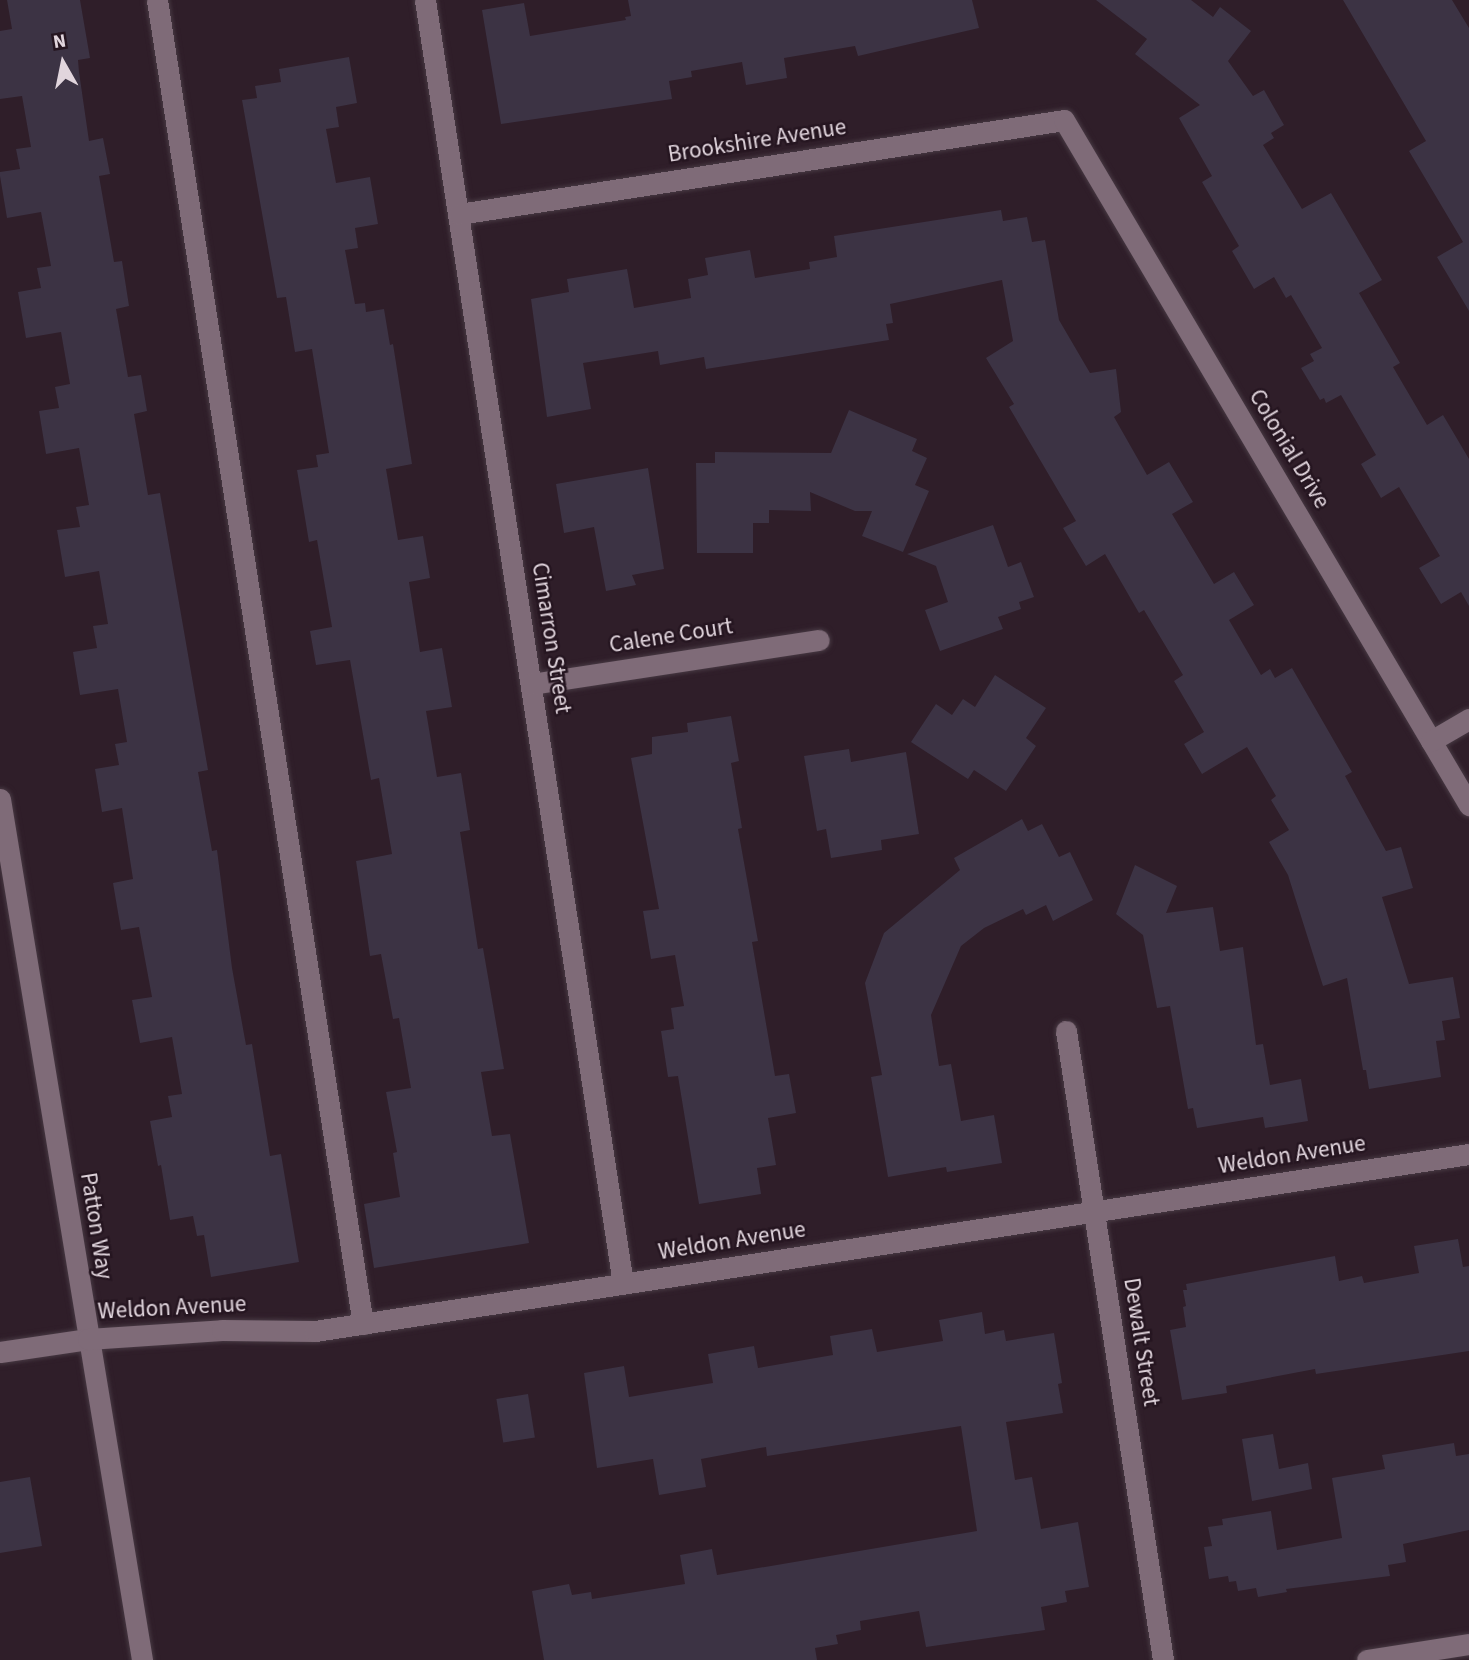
<!DOCTYPE html>
<html>
<head>
<meta charset="utf-8">
<style>
  body { margin:0 }
  #map { position:relative; width:1469px; height:1660px; overflow:hidden; background:#2f1e29; font-family:"Source Sans 3",sans-serif }
  div>[style] { position:absolute }
  .building>* { inset:0; background:#3c3344; transform-origin:0 0 }
  .roads { filter:drop-shadow(0 0 2px #473943) drop-shadow(0 0 2px #473943) }
  .minor>* { height:21px; margin:-10.5px; padding:0 10.5px; transform-origin:10.5px; border-radius:10.5px; background:#7f6b78 }
  span { translate:-50% -50%; white-space:nowrap; text-align:center; line-height:1.15; -webkit-text-stroke:5px #251520; paint-order:stroke }
  .street-label { font-size:23px; color:#e1d5dd }
  .north { position:absolute; left:28px; top:28px; width:70px; height:70px; -webkit-text-stroke:5px #251520; paint-order:stroke; rotate:351deg; font-size:19px; font-weight:700; line-height:28px; text-align:center; color:#e1d5dd }
  .north::after { content:''; display:block; margin:auto; width:24px; height:32px; background:#e1d5dd; clip-path:polygon(50% 0,100% 100%,50% 72%,0 100%) }
</style>
</head>
<body>
<div id="map">
  <div class="building">
    <div style="clip-path:polygon(7px 0,80px 0,90px 58px,78px 60px,79px 72px,89px 141px,103px 138px,110px 174px,99px 176px,114px 262px,122px 261px,129px 306px,116px 309px,128px 377px,141px 375px,147px 411px,134px 414px,148px 495px,160px 493px,208px 770px,198px 772px,212px 851px,217px 850px,232px 968px,246px 1045px,252px 1044px,270px 1156px,281px 1154px,299px 1262px,211px 1277px,204px 1235px,197px 1236px,193px 1216px,170px 1220px,161px 1165px,158px 1166px,150px 1121px,172px 1117px,168px 1096px,182px 1094px,172px 1037px,140px 1043px,132px 1000px,152px 997px,139px 927px,121px 930px,113px 883px,133px 879px,122px 808px,102px 812px,95px 769px,119px 765px,115px 744px,127px 742px,118px 689px,80px 695px,73px 652px,97px 648px,93px 626px,108px 624px,99px 571px,65px 577px,57px 530px,80px 527px,76px 507px,89px 505px,79px 448px,46px 454px,39px 411px,59px 408px,55px 387px,70px 384px,61px 332px,26px 338px,18px 292px,41px 288px,37px 268px,51px 266px,41px 212px,7px 218px,0 176px,0 172px,20px 169px,16px 149px,31px 147px,22px 96px,0 99px,0 31px,12px 29px)"></div>
    <div style="clip-path:polygon(628px 0,972px 0,979px 28px,858px 56px,855px 46px,784px 58px,787px 78px,746px 85px,742px 62px,691px 71px,692px 77px,669px 81px,672px 99px,501px 124px,482px 10px,524px 3px,530px 36px,626px 20px,625px 17px,631px 16px)"></div>
    <div style="clip-path:polygon(1096px 0,1191px 0,1213px 17px,1220px 7px,1251px 31px,1228px 61px,1253px 96px,1264px 90px,1284px 125px,1271px 133px,1274px 138px,1263px 145px,1302px 209px,1331px 193px,1382px 280px,1359px 293px,1400px 363px,1393px 367px,1427px 425px,1443px 415px,1469px 459px,1469px 606px,1461px 592px,1441px 604px,1419px 568px,1440px 556px,1399px 487px,1381px 498px,1361px 464px,1376px 455px,1341px 395px,1326px 403px,1324px 398px,1320px 400px,1301px 368px,1314px 361px,1310px 354px,1322px 348px,1291px 295px,1286px 298px,1274px 277px,1254px 289px,1232px 251px,1239px 246px,1202px 182px,1212px 176px,1179px 118px,1200px 105px,1135px 54px,1147px 39px)"></div>
    <div style="clip-path:polygon(1343px 0,1452px 0,1469px 28px,1469px 311px,1437px 257px,1463px 242px,1409px 151px,1426px 141px)"></div>
    <div style="clip-path:polygon(349px 57px,357px 103px,336px 107px,339px 127px,326px 129px,336px 183px,370px 177px,378px 224px,355px 228px,358px 248px,345px 250px,355px 304px,365px 303px,366px 312px,384px 309px,390px 345px,393px 344px,412px 464px,386px 469px,398px 540px,423px 536px,430px 578px,409px 582px,420px 652px,442px 648px,452px 707px,426px 711px,437px 777px,461px 773px,470px 830px,460px 832px,466px 870px,478px 949px,483px 948px,504px 1069px,481px 1072px,492px 1136px,510px 1134px,529px 1243px,374px 1268px,364px 1204px,400px 1197px,393px 1153px,397px 1152px,386px 1092px,411px 1088px,399px 1018px,393px 1019px,381px 954px,370px 956px,356px 861px,392px 854px,379px 778px,371px 780px,350px 660px,316px 665px,310px 631px,332px 627px,317px 540px,309px 542px,297px 470px,318px 467px,316px 455px,329px 453px,312px 349px,295px 352px,286px 297px,277px 298px,242px 100px,257px 98px,255px 86px,281px 82px,279px 69px)"></div>
    <div style="clip-path:polygon(1001px 210px,1003px 221px,1027px 217px,1032px 242px,1045px 240px,1059px 320px,1090px 373px,1116px 369px,1121px 412px,1114px 417px,1147px 475px,1169px 462px,1193px 502px,1172px 514px,1214px 584px,1234px 572px,1254px 605px,1229px 620px,1261px 675px,1270px 669px,1275px 678px,1292px 668px,1352px 772px,1345px 776px,1386px 851px,1401px 847px,1413px 888px,1382px 897px,1409px 984px,1453px 977px,1460px 1018px,1442px 1021px,1445px 1040px,1436px 1041px,1441px 1077px,1369px 1089px,1366px 1070px,1363px 1070px,1347px 978px,1323px 986px,1288px 875px,1269px 842px,1289px 830px,1271px 800px,1276px 796px,1247px 747px,1202px 774px,1184px 744px,1204px 732px,1174px 681px,1183px 675px,1144px 610px,1139px 613px,1105px 554px,1086px 566px,1063px 528px,1076px 521px,1009px 407px,1014px 404px,986px 358px,1013px 341px,1002px 280px,890px 304px,893px 323px,886px 324px,889px 340px,706px 369px,704px 357px,660px 365px,658px 351px,583px 363px,591px 409px,547px 417px,531px 299px,569px 292px,567px 279px,627px 269px,634px 308px,691px 298px,688px 279px,708px 275px,705px 258px,750px 250px,755px 278px,810px 269px,809px 262px,837px 257px,834px 236px)"></div>
    <div style="clip-path:polygon(849px 410px,917px 439px,912px 451px,927px 458px,915px 485px,929px 491px,903px 552px,862px 536px,872px 511px,855px 511px,810px 492px,811px 511px,769px 510px,769px 523px,753px 523px,753px 553px,697px 553px,696px 463px,715px 463px,715px 452px,831px 453px)"></div>
    <div style="clip-path:polygon(648px 468px,664px 569px,632px 575px,636px 585px,606px 591px,594px 527px,564px 533px,556px 484px)"></div>
    <div style="clip-path:polygon(993px 525px,1008px 567px,1021px 562px,1034px 597px,1019px 602px,1021px 609px,998px 617px,1003px 629px,940px 651px,925px 610px,948px 602px,936px 566px,907px 554px)"></div>
    <div style="clip-path:polygon(995px 675px,1046px 708px,1026px 738px,1036px 746px,1006px 791px,974px 770px,968px 779px,911px 742px,936px 704px,952px 715px,963px 699px,975px 707px)"></div>
    <div style="clip-path:polygon(731px 716px,739px 761px,731px 763px,742px 828px,738px 829px,758px 941px,752px 942px,775px 1076px,789px 1074px,796px 1113px,768px 1118px,776px 1165px,757px 1168px,761px 1194px,699px 1204px,678px 1076px,668px 1077px,661px 1031px,674px 1029px,671px 1008px,684px 1006px,675px 955px,651px 959px,643px 911px,659px 909px,631px 758px,652px 754px,652px 737px,688px 732px,687px 723px)"></div>
    <div style="clip-path:polygon(849px 749px,851px 762px,906px 752px,919px 834px,881px 840px,882px 850px,831px 858px,826px 829px,817px 831px,804px 756px)"></div>
    <div style="clip-path:polygon(1022px 819px,1028px 831px,1042px 824px,1059px 857px,1070px 852px,1093px 900px,1053px 921px,1046px 905px,1026px 915px,1023px 909px,984px 928px,961px 946px,931px 1015px,939px 1066px,951px 1064px,961px 1121px,994px 1115px,1002px 1163px,947px 1172px,946px 1167px,888px 1177px,871px 1077px,882px 1075px,865px 983px,884px 933px,960px 870px,954px 858px)"></div>
    <div style="clip-path:polygon(1135px 865px,1177px 886px,1166px 913px,1213px 907px,1220px 951px,1243px 947px,1256px 1045px,1263px 1044px,1270px 1085px,1301px 1079px,1308px 1121px,1265px 1128px,1263px 1117px,1197px 1128px,1193px 1108px,1188px 1109px,1170px 1006px,1157px 1008px,1143px 935px,1116px 914px)"></div>
    <div style="clip-path:polygon(1458px 1239px,1463px 1267px,1469px 1266px,1469px 1351px,1316px 1374px,1315px 1369px,1226px 1386px,1227px 1393px,1182px 1400px,1170px 1330px,1186px 1327px,1183px 1307px,1186px 1306px,1183px 1290px,1187px 1290px,1186px 1284px,1335px 1256px,1339px 1281px,1362px 1276px,1364px 1283px,1419px 1273px,1414px 1246px)"></div>
    <div style="clip-path:polygon(982px 1312px,985px 1334px,1004px 1330px,1006px 1341px,1054px 1333px,1062px 1383px,1058px 1384px,1063px 1413px,1006px 1422px,1015px 1480px,1032px 1477px,1041px 1529px,1078px 1522px,1089px 1587px,1065px 1591px,1067px 1602px,1041px 1607px,1045px 1630px,926px 1647px,919px 1611px,860px 1621px,861px 1630px,836px 1635px,838px 1644px,815px 1648px,817px 1660px,544px 1660px,532px 1591px,569px 1584px,572px 1595px,591px 1592px,592px 1599px,685px 1584px,680px 1555px,712px 1549px,717px 1575px,977px 1531px,961px 1426px,767px 1456px,766px 1447px,701px 1459px,706px 1487px,659px 1495px,653px 1459px,597px 1468px,584px 1373px,624px 1366px,629px 1397px,713px 1383px,708px 1354px,754px 1346px,758px 1368px,833px 1355px,830px 1336px,872px 1329px,877px 1352px,943px 1341px,939px 1320px)"></div>
    <div style="left:528px;top:1394px;width:44px;height:32px;rotate:81deg"></div>
    <div style="clip-path:polygon(1273px 1434px,1279px 1469px,1308px 1463px,1312px 1489px,1252px 1501px,1242px 1439px)"></div>
    <div style="clip-path:polygon(1454px 1443px,1456px 1456px,1469px 1454px,1469px 1530px,1403px 1544px,1406px 1562px,1388px 1565px,1390px 1576px,1286px 1589px,1287px 1592px,1258px 1597px,1256px 1588px,1238px 1591px,1236px 1581px,1229px 1582px,1228px 1576px,1209px 1579px,1204px 1547px,1212px 1546px,1208px 1527px,1223px 1525px,1222px 1519px,1271px 1511px,1277px 1550px,1342px 1538px,1332px 1478px,1385px 1469px,1382px 1455px)"></div>
    <div style="clip-path:polygon(30px 1477px,42px 1546px,0 1553px,0 1482px)"></div>
  </div>
  <div class="roads">
    <div class="minor">
      <div style="left:157px;top:0;width:1340px;rotate:81.16deg"></div>
      <div style="left:425px;top:0;width:1299px;rotate:81.23deg"></div>
      <div style="left:459px;top:214px;width:612px;rotate:-8.83deg"></div>
      <div style="left:1064px;top:120px;width:796px;rotate:59.41deg"></div>
      <div style="left:531px;top:684px;width:291px;rotate:-8.7deg"></div>
      <div style="left:1431px;top:741px;width:44px;rotate:-30.1deg"></div>
      <div style="left:0;top:799px;width:873px;rotate:80.63deg"></div>
      <div style="left:1066px;top:1031px;width:636px;rotate:81.23deg"></div>
      <div style="left:0;top:1352px;width:89px;rotate:-8.4deg"></div>
      <div style="left:88px;top:1339px;width:134px;rotate:-3.8deg"></div>
      <div style="left:222px;top:1330px;width:93px;rotate:0.6deg"></div>
      <div style="left:315px;top:1331px;width:1167px;rotate:-8.72deg"></div>
      <div style="left:1367px;top:1660px;width:103px;rotate:-8.9deg"></div>
    </div>
  </div>
  <div class="street-label">
    <span style="left:757px;top:141px;rotate:-9deg">Brookshire Avenue</span>
    <span style="left:1289px;top:449px;rotate:59deg">Colonial Drive</span>
    <span style="left:671px;top:636px;rotate:-9deg">Calene Court</span>
    <span style="left:551px;top:638px;rotate:81deg">Cimarron Street</span>
    <span style="left:1292px;top:1155px;rotate:-9deg">Weldon Avenue</span>
    <span style="left:96px;top:1226px;rotate:81deg">Patton Way</span>
    <span style="left:732px;top:1241px;rotate:-9deg">Weldon Avenue</span>
    <span style="left:172px;top:1308px;rotate:-3deg">Weldon Avenue</span>
    <span style="left:1141px;top:1342px;rotate:81deg">Dewalt Street</span>
  </div>
  <div class="north">N</div>
</div>
</body>
</html>
